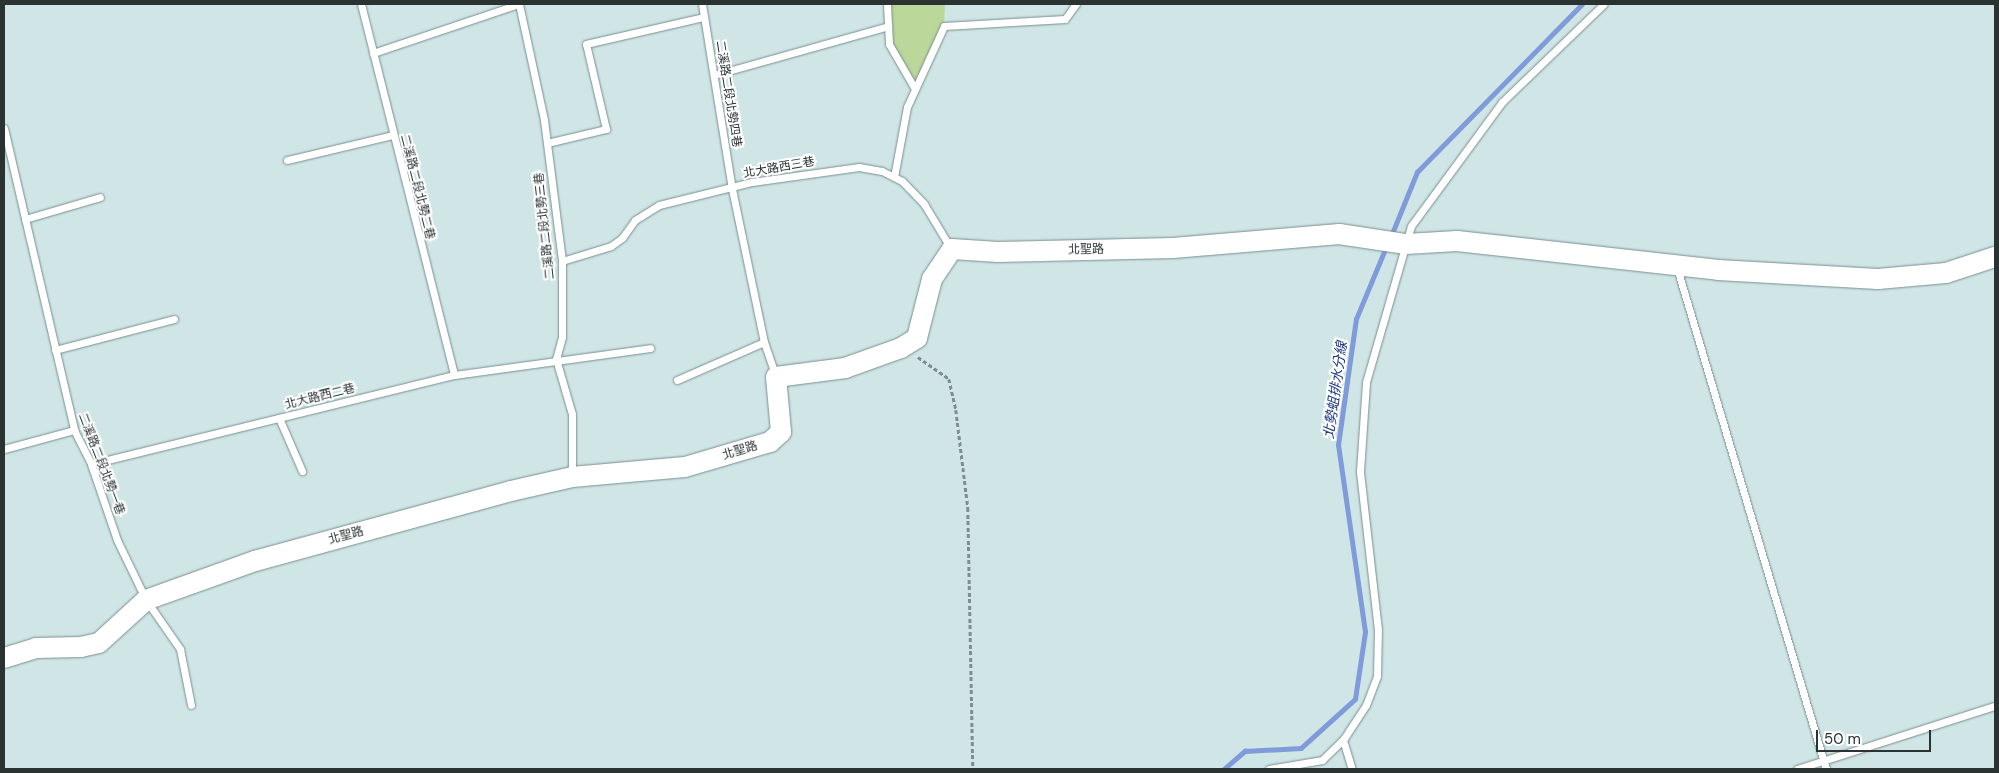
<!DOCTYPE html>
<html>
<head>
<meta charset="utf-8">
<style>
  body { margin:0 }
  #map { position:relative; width:1999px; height:773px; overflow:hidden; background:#d0e6e6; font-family:"DM Sans","Noto Sans TC",sans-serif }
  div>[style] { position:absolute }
  .green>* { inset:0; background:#bbd799 }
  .stream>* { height:4.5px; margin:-2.25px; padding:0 2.25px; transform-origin:2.25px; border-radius:2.25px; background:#809bda }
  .path>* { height:2.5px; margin-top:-1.25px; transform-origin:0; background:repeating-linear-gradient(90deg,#7e8e8e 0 4px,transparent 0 6.5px) }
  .roads { filter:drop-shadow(0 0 1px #7a8e8e) drop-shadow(0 0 1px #7a8e8e) }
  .lane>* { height:7px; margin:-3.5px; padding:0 3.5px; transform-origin:3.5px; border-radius:3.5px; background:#fff }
  .secondary>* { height:20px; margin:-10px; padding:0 10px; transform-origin:10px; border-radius:10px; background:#fff }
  span { translate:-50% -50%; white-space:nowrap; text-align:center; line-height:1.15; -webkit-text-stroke:4px #fff; paint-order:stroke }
  .street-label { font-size:12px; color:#2a3232 }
  .water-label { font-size:14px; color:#213983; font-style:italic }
  .frame { position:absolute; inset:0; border:5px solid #2a3232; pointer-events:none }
  .scale { position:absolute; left:1816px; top:730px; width:115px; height:22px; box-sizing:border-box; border:2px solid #2a3232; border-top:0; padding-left:6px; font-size:15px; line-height:18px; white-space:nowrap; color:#2a3232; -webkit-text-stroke:4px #fff; paint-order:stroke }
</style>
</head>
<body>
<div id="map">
  <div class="green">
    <div style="clip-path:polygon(887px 4px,945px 4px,944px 26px,915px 89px,889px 44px)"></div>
  </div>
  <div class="stream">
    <div style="left:1391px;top:236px;width:69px;rotate:-67.9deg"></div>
    <div style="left:1417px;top:172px;width:235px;rotate:-45.5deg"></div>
    <div style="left:1224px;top:769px;width:28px;rotate:-41deg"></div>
    <div style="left:1245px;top:751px;width:56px;rotate:-3.1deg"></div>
    <div style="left:1301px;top:748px;width:73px;rotate:-42.2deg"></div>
    <div style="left:1355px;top:699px;width:68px;rotate:-81.5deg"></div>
    <div style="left:1365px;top:632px;width:189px;rotate:-98.2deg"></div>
    <div style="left:1338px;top:445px;width:127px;rotate:-81.9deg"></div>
    <div style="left:1356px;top:319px;width:78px;rotate:-67.4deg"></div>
  </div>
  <div class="path">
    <div style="left:918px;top:357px;width:38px;rotate:35deg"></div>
    <div style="left:949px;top:379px;width:32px;rotate:77deg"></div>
    <div style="left:956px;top:410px;width:99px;rotate:83deg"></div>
    <div style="left:968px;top:508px;width:261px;rotate:88.9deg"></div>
  </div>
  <div class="roads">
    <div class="lane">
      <div style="left:361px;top:4px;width:382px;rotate:75.9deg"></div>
      <div style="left:519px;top:4px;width:119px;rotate:77.8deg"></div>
      <div style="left:544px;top:120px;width:142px;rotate:82.7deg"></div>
      <div style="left:562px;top:261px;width:76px;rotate:90deg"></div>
      <div style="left:562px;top:337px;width:23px;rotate:105deg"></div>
      <div style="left:556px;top:359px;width:57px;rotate:73.8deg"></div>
      <div style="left:572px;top:414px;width:63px;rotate:90deg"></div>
      <div style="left:702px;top:4px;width:187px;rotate:80.8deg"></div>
      <div style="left:732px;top:189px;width:156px;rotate:78.2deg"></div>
      <div style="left:764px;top:342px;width:36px;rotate:71deg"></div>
      <div style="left:887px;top:4px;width:40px;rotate:87.1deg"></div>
      <div style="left:889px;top:44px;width:52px;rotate:60deg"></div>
      <div style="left:373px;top:53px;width:154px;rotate:-18.6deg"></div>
      <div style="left:714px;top:75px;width:181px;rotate:-15.7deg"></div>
      <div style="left:4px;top:128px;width:310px;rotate:76.9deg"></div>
      <div style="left:74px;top:430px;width:38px;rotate:63deg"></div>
      <div style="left:91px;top:464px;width:80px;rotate:71.1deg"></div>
      <div style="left:117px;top:540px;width:67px;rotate:64.2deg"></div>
      <div style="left:146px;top:600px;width:60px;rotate:55.2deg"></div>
      <div style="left:180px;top:649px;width:57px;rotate:78.9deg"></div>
      <div style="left:547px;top:143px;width:61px;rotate:-13.3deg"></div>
      <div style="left:606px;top:129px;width:87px;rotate:-103.2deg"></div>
      <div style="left:586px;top:44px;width:121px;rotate:-12.9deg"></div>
      <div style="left:287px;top:160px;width:109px;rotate:-13.3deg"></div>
      <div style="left:894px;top:177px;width:71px;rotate:-79.5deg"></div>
      <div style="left:907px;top:107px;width:89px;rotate:-65.4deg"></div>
      <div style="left:944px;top:26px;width:121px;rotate:-3.3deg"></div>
      <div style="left:1065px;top:19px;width:19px;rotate:-54deg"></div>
      <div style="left:25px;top:219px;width:78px;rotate:-16.3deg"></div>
      <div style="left:562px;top:261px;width:51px;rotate:-17deg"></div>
      <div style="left:611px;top:246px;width:14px;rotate:-36deg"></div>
      <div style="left:622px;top:238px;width:22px;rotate:-54deg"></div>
      <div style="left:635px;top:220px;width:28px;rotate:-32deg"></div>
      <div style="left:659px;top:205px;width:96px;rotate:-13.9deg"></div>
      <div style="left:752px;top:182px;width:108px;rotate:-8deg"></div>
      <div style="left:859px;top:167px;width:23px;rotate:10deg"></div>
      <div style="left:882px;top:171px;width:22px;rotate:27deg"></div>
      <div style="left:902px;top:181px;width:32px;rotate:46deg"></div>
      <div style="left:924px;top:204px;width:50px;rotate:58.8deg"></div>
      <div style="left:1677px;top:268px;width:523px;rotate:73.44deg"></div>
      <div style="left:55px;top:350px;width:123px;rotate:-14.6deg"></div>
      <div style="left:677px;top:380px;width:95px;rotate:-23.6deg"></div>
      <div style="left:279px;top:418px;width:58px;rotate:66.5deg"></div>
      <div style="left:4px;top:449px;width:73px;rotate:-15.2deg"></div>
      <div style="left:91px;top:464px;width:374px;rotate:-13.8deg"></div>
      <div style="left:454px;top:375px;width:198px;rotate:-7.8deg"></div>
      <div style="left:1343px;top:740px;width:30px;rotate:73deg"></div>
      <div style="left:1269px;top:769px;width:54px;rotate:-9.6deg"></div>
      <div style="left:1322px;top:760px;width:29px;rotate:-44deg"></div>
      <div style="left:1343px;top:740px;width:42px;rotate:-56.7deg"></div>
      <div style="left:1366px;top:705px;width:31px;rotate:-69deg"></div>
      <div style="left:1377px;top:676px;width:46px;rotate:-88.8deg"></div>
      <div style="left:1378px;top:630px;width:160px;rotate:-96.5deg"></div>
      <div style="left:1360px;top:471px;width:89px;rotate:-86.1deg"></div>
      <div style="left:1366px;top:382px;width:162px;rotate:-73.9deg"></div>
      <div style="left:1411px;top:226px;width:154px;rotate:-53.7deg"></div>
      <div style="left:1502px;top:102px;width:141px;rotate:-43.9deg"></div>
      <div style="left:1797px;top:769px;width:208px;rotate:-17.7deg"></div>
    </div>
    <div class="secondary">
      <div style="left:4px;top:658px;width:34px;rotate:-17deg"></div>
      <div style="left:36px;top:648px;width:45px;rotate:-1.3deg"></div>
      <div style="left:81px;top:647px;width:18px;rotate:-13deg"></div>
      <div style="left:99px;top:643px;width:64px;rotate:-42.5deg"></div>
      <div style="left:146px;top:600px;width:116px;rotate:-19.7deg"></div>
      <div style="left:255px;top:561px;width:265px;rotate:-15.3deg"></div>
      <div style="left:511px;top:491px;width:63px;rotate:-12.9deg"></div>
      <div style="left:572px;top:477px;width:113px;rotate:-5.1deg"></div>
      <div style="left:685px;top:467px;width:89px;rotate:-16.4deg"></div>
      <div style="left:770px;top:442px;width:15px;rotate:-42deg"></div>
      <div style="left:781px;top:432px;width:55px;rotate:-95.2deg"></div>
      <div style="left:776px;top:377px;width:70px;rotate:-7.4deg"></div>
      <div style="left:845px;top:368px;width:59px;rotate:-19.7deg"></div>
      <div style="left:901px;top:348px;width:19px;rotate:-32deg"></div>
      <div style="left:917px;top:338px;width:61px;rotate:-75.7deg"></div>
      <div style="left:932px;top:279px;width:36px;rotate:-56deg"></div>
      <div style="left:952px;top:249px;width:46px;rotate:3.7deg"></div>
      <div style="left:998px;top:252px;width:175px;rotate:-1.3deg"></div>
      <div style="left:1173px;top:248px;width:167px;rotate:-4.8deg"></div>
      <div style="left:1339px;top:234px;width:68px;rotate:8.5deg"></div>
      <div style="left:1406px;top:244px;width:51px;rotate:-3.4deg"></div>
      <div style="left:1457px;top:241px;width:263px;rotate:6.3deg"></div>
      <div style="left:1718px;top:270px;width:160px;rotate:3.2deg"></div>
      <div style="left:1878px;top:279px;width:68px;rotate:-5deg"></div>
      <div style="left:1946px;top:273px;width:52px;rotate:-18.1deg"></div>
    </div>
  </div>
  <div class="street-label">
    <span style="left:728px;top:94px;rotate:81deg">二溪路二段北勢四巷</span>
    <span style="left:779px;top:168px;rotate:-10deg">北大路西三巷</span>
    <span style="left:417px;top:187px;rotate:76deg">二溪路二段北勢二巷</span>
    <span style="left:545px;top:226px;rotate:-96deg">二溪路二段北勢三巷</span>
    <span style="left:1086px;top:250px;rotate:-1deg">北聖路</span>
    <span style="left:320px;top:397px;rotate:-14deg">北大路西二巷</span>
    <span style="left:740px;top:451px;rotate:-17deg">北聖路</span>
    <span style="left:101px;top:464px;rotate:69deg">二溪路二段北勢一巷</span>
    <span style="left:346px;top:536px;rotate:-15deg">北聖路</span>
  </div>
  <div class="water-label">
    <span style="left:1335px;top:390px;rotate:-82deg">北勢蛆排水分線</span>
  </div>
  <div class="frame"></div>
  <div class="scale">50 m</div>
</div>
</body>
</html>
